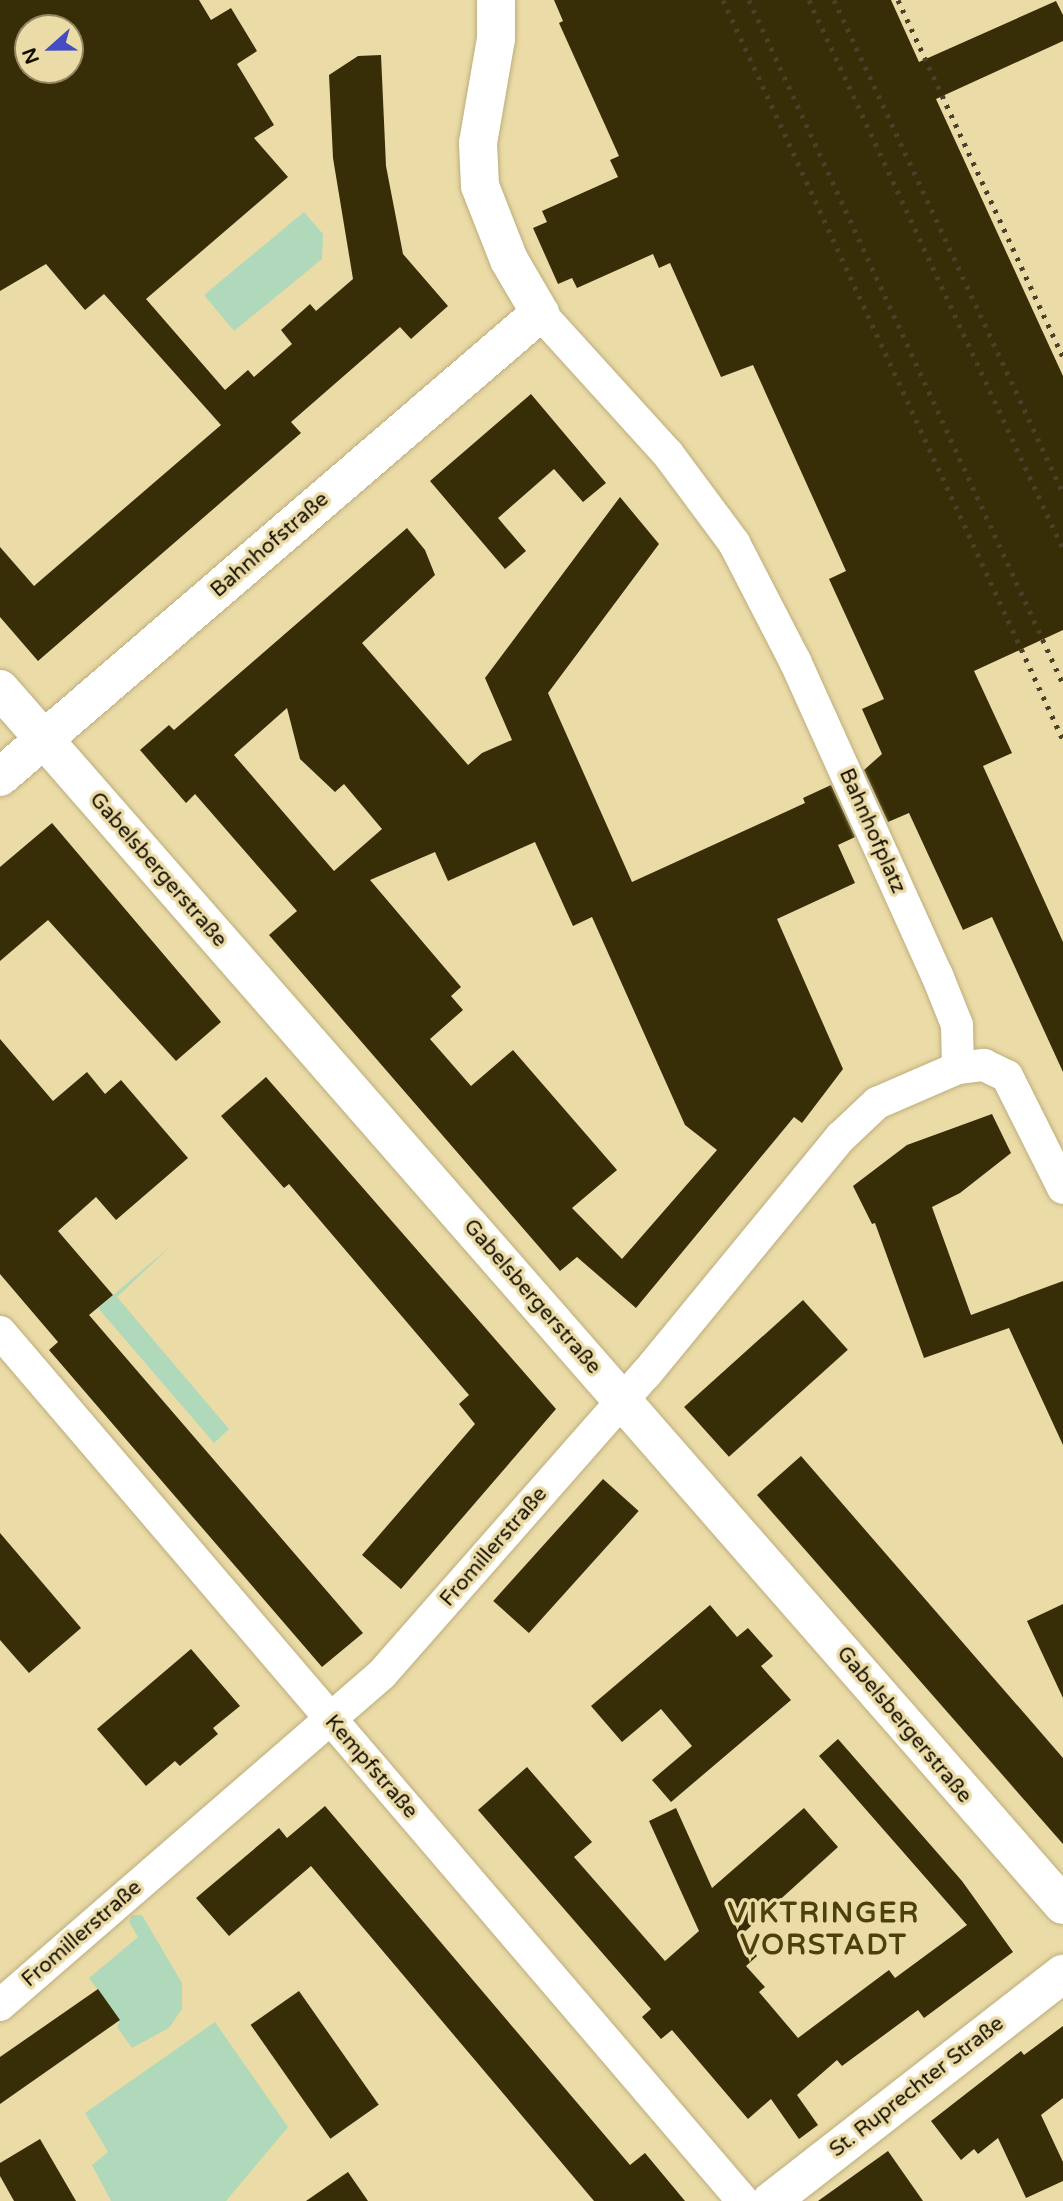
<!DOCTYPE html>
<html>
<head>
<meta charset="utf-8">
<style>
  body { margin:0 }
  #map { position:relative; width:1063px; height:2201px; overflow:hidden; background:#ebdba7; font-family:"Varela Round",sans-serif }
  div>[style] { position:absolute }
  .green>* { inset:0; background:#b0d9bc }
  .building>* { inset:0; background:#372d06; transform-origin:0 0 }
  .roads { filter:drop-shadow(0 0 2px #bcad7b) drop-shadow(0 0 2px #bcad7b) }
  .street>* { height:32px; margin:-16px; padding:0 16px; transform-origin:16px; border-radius:16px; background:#fff }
  .secondary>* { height:38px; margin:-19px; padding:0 19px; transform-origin:19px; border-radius:19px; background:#fff }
  .rail>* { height:5px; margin-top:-2.5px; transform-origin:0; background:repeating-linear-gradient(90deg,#49412a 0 3.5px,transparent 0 10.5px) }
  span { translate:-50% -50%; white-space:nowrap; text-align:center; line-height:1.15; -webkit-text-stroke:7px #ebdba7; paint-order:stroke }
  .street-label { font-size:21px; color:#130e00 }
  .district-label { font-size:28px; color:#4e400c; font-weight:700; letter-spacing:2px }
  .north { position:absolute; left:14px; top:14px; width:70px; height:70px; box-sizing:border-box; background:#ebdba7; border:2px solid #958964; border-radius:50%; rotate:249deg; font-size:19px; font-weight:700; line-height:28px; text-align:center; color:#130e00 }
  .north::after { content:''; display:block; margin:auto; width:24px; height:32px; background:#434dc1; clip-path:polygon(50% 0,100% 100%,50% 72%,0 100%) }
</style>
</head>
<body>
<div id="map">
  <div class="green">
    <div style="clip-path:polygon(304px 212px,323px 234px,322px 259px,234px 331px,204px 295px)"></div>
    <div style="clip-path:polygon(173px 1244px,117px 1297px,229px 1429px,214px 1443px,98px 1308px)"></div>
    <div style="clip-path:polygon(132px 1915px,142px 1915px,182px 1983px,182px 2009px,169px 2028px,132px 2048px,117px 2027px,120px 2020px,89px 1978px,138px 1937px,129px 1922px)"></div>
    <div style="clip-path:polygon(215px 2022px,288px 2127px,226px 2201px,111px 2201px,92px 2165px,108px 2152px,85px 2113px)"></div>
  </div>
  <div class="building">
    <div style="clip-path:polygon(evenodd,0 0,199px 0,211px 20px,231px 8px,257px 51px,237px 64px,274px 125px,254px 138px,288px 177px,146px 299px,225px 390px,248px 370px,254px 377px,292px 344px,281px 330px,310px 304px,316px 311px,353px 279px,333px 158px,329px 75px,358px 56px,381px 55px,386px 166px,403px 254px,448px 306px,411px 339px,400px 327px,291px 422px,301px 433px,38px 661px,0 617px,0 547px,34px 586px,221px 425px,104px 294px,85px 310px,46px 264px,0 291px,0 0,28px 28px,70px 28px,70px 70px,28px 70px,28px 28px)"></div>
    <div style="clip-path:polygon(554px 0,891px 0,919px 62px,1056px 1px,1063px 15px,1063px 41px,936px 99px,1063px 376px,1063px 630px,974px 671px,1012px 753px,983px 766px,1063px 942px,1063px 1072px,992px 917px,963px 930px,909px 813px,888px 822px,864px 770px,882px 754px,862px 709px,884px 699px,829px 579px,846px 571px,753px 365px,721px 377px,670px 263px,659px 268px,653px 254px,577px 288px,572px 278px,558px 284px,533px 228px,547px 222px,542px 211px,618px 177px,610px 160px,619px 156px,559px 23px,563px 21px)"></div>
    <div style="clip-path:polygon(531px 394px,606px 483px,583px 502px,554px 469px,498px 518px,526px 551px,505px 569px,430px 481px)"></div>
    <div style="clip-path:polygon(evenodd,620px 497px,659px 544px,548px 693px,632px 882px,805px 803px,803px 798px,831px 785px,855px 837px,838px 845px,855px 883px,777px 919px,843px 1069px,802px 1123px,794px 1117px,636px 1308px,577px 1257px,560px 1271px,269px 935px,297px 911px,195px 794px,186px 803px,140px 750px,169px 725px,174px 730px,407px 528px,425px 550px,435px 575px,362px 643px,468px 765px,482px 753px,512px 740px,485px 678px,620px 497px,287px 708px,300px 759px,335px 792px,344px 784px,382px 829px,334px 871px,234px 755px,287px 708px,620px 497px,535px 842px,573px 926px,592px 917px,685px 1125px,717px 1150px,622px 1259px,572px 1208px,617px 1170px,513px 1050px,471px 1086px,430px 1039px,463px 1010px,451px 996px,461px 987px,370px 880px,435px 852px,448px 881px,535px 842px)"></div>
    <div style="clip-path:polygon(52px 823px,221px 1022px,176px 1061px,48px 920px,0 961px,0 867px)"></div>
    <div style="clip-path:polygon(0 1039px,53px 1101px,87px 1072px,105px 1094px,121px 1080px,188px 1158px,116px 1220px,96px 1197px,58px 1231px,113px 1295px,89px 1315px,363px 1633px,322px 1667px,49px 1350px,58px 1342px,0 1274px)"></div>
    <div style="clip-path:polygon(266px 1077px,556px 1409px,401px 1589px,362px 1555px,475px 1424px,459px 1404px,469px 1395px,289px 1184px,284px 1188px,221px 1116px)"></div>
    <div style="clip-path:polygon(992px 1114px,1011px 1153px,960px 1193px,932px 1207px,971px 1315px,1063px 1281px,1063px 1445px,1009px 1328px,924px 1358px,875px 1223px,872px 1224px,853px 1186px,907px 1145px)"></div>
    <div style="left:803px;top:1300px;width:67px;height:160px;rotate:48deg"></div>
    <div style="clip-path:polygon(801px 1456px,1063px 1758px,1063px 1844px,757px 1495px)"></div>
    <div style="left:603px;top:1479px;width:48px;height:164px;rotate:42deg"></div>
    <div style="clip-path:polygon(0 1533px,81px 1628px,29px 1673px,0 1640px)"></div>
    <div style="clip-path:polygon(1063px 1604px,1063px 1698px,1027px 1621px)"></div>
    <div style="clip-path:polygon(710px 1605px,737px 1637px,748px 1628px,773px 1656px,761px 1666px,791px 1700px,671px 1802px,652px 1780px,692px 1746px,661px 1709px,622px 1742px,591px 1706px)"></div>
    <div style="clip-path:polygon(191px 1649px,240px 1706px,213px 1728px,218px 1734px,180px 1766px,175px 1761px,146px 1786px,97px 1729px)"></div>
    <div style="clip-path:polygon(838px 1739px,962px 1881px,1013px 1952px,924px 2018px,918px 2010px,842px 2066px,837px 2060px,797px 2095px,818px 2125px,799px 2139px,771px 2099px,748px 2119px,672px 2030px,661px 2039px,642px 2017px,651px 2009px,478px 1810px,527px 1767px,592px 1842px,574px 1857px,665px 1961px,699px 1931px,649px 1821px,676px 1808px,712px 1888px,804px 1808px,838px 1847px,740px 1936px,757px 1956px,746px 1966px,765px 1987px,759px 1992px,798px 2038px,889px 1970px,895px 1978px,967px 1925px,819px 1756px)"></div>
    <div style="clip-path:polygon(325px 1806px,630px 2165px,645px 2153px,685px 2201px,594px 2201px,311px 1866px,229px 1936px,196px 1898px,279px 1828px,287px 1838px)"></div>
    <div style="clip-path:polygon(98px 1989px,120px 2020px,0 2104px,0 2057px)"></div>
    <div style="left:299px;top:1991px;width:139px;height:59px;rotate:55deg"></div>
    <div style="clip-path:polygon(1063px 2026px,1063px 2098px,1041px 2115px,1063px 2162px,1063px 2181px,1026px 2198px,998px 2138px,978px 2154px,974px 2149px,961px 2160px,931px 2121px,1021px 2051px,1024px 2055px)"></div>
    <div style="clip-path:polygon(40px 2139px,76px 2201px,14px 2201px,0 2176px,0 2163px)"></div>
    <div style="clip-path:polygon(888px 2151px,923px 2201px,818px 2201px)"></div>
    <div style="clip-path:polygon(348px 2172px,368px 2201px,306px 2201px)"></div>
  </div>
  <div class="roads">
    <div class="street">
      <div style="left:540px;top:313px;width:190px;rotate:47.8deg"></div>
      <div style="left:668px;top:454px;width:111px;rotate:53.4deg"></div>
      <div style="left:734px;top:543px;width:133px;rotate:62.7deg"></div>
      <div style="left:795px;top:661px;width:345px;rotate:65.7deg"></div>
      <div style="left:937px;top:975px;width:54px;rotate:68.2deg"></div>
      <div style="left:957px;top:1025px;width:43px;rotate:88.7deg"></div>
      <div style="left:0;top:1332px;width:1143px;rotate:49.47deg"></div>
      <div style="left:0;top:2005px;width:505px;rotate:-40.91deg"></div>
      <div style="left:382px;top:1674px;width:400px;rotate:-48.7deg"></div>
      <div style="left:646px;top:1374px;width:307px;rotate:-50.6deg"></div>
      <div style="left:841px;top:1137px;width:50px;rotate:-43.4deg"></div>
      <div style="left:877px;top:1103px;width:88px;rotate:-23.4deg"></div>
      <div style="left:958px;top:1068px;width:26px;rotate:-7deg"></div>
      <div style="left:984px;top:1065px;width:25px;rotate:26deg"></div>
      <div style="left:1007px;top:1076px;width:125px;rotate:63.4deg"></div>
    </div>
    <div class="secondary">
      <div style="left:0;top:689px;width:1615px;rotate:48.84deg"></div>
      <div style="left:0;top:777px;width:712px;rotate:-40.67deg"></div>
      <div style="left:540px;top:313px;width:61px;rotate:-120.3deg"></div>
      <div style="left:509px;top:260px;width:79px;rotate:-111.4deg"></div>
      <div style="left:480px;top:186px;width:43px;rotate:-92.7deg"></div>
      <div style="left:478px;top:143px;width:106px;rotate:-80.2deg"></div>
      <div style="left:496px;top:39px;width:39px;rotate:-90deg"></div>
      <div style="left:771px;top:2201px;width:370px;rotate:-37.9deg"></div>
    </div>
  </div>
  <div class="rail">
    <div style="left:723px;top:0;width:814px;rotate:65.32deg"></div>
    <div style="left:749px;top:0;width:753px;rotate:65.34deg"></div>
    <div style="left:809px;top:0;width:605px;rotate:65.17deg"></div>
    <div style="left:834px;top:0;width:544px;rotate:65.08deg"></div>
    <div style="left:898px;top:0;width:393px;rotate:65.2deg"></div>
  </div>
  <div class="street-label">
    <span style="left:270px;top:545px;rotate:-41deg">Bahnhofstraße</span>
    <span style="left:872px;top:831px;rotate:66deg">Bahnhofplatz</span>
    <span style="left:158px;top:870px;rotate:49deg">Gabelsbergerstraße</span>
    <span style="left:532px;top:1297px;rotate:49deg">Gabelsbergerstraße</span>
    <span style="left:494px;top:1547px;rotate:-49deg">Fromillerstraße</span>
    <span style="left:904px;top:1725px;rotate:50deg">Gabelsbergerstraße</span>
    <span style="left:371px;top:1767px;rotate:49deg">Kempfstraße</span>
    <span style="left:82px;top:1934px;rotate:-41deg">Fromillerstraße</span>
    <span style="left:917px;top:2087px;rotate:-38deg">St. Ruprechter Straße</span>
  </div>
  <div class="district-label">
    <span style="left:824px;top:1929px">VIKTRINGER<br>VORSTADT</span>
  </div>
  <div class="north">N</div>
</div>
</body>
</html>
